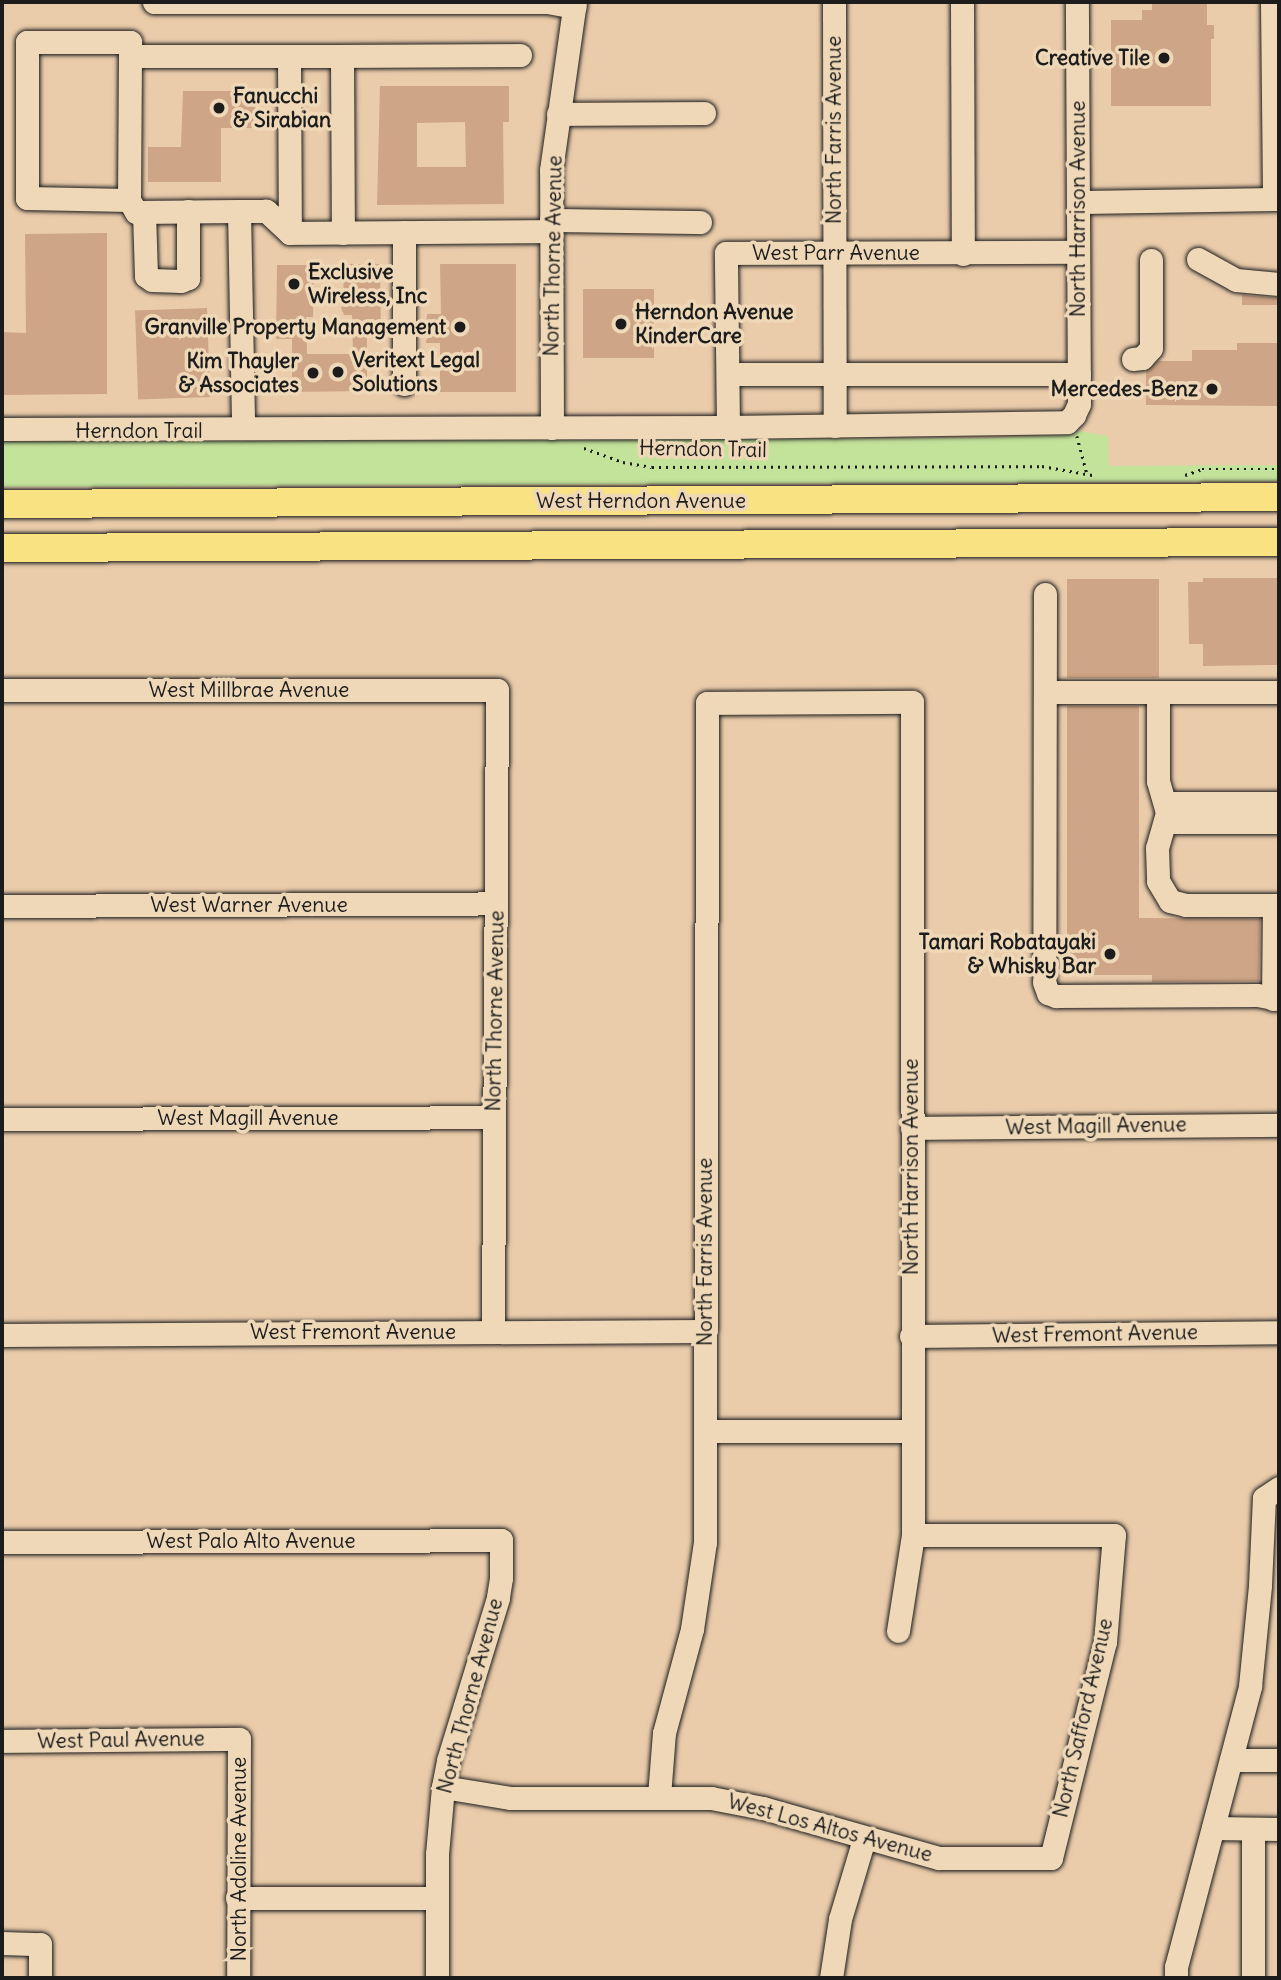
<!DOCTYPE html>
<html>
<head>
<meta charset="utf-8">
<style>
  body { margin:0 }
  #map { position:relative; width:1281px; height:1980px; overflow:hidden; background:#eaccab; font-family:Delius,sans-serif }
  div>[style] { position:absolute }
  .green>* { inset:0; background:#c3e29a }
  .building>* { inset:0; background:#cea586; transform-origin:0 0 }
  .path>* { height:2.5px; margin-top:-1.25px; transform-origin:0; background:repeating-linear-gradient(90deg,#1c1c1c 0 2px,transparent 0 7px) }
  .roads { filter:drop-shadow(0 0 2px #1c1c1c) drop-shadow(0 0 2px #1c1c1c) }
  .minor>* { height:23px; margin:-11.5px; padding:0 11.5px; transform-origin:11.5px; border-radius:11.5px; background:#efd8b7 }
  .major>* { height:28px; margin:-14px; padding:0 14px; transform-origin:14px; border-radius:14px; background:#f8e281 }
  .dots>* { width:19px; height:19px; translate:-50% -50%; box-sizing:border-box; border:4px solid #efd8b7; border-radius:50% }
  span { translate:-50% -50%; white-space:nowrap; text-align:center; line-height:1.15; -webkit-text-stroke:7px #efd8b7; paint-order:stroke }
  .poi-label { font-size:21px; color:#1c1c1c; font-weight:700 }
  .right { translate:-100% -50%; text-align:right }
  .left { translate:0 -50%; text-align:left }
  .street-label { font-size:21px; color:#1c1c1c }
  .frame { position:absolute; inset:0; border:4px solid #1c1c1c; pointer-events:none }
</style>
</head>
<body>
<div id="map">
  <div class="green">
    <div style="clip-path:polygon(1080px 431px,1108px 436px,1109px 466px,1279px 465px,1279px 481px,2px 487px,2px 442px,990px 438px,1063px 435px)"></div>
  </div>
  <div class="building">
    <div style="clip-path:polygon(1152px 2px,1207px 2px,1207px 25px,1214px 25px,1214px 39px,1211px 39px,1211px 106px,1111px 106px,1111px 20px,1142px 20px,1142px 10px,1152px 10px)"></div>
    <div style="clip-path:polygon(evenodd,380px 86px,509px 86px,509px 122px,503px 122px,504px 204px,377px 205px,380px 86px,465px 122px,466px 167px,417px 167px,417px 123px,465px 122px)"></div>
    <div style="clip-path:polygon(183px 91px,256px 91px,256px 128px,221px 128px,221px 182px,148px 182px,148px 147px,181px 147px)"></div>
    <div style="clip-path:polygon(107px 233px,107px 394px,2px 395px,2px 332px,26px 333px,25px 234px)"></div>
    <div style="clip-path:polygon(343px 264px,380px 264px,381px 336px,367px 336px,367px 391px,292px 392px,292px 339px,276px 339px,277px 265px,314px 265px,313px 317px,306px 317px,307px 354px,353px 354px,352px 315px,344px 315px,341px 308px,344px 303px)"></div>
    <div style="clip-path:polygon(440px 264px,516px 264px,516px 392px,440px 392px,440px 343px,426px 343px,427px 314px,441px 314px)"></div>
    <div style="left:654px;top:289px;width:69px;height:71px;rotate:90deg"></div>
    <div style="clip-path:polygon(1242px 295px,1279px 298px,1279px 305px,1242px 305px)"></div>
    <div style="left:207px;top:308px;width:89px;height:72px;rotate:88deg"></div>
    <div style="clip-path:polygon(1237px 343px,1279px 343px,1279px 406px,1146px 405px,1146px 371px,1158px 361px,1192px 361px,1192px 350px,1237px 350px)"></div>
    <div style="clip-path:polygon(1203px 578px,1279px 578px,1279px 665px,1203px 666px,1203px 644px,1189px 644px,1188px 582px,1203px 582px)"></div>
    <div style="left:1067px;top:579px;width:92px;height:99px"></div>
    <div style="clip-path:polygon(1067px 706px,1139px 706px,1139px 918px,1260px 919px,1259px 981px,1152px 982px,1152px 975px,1067px 975px)"></div>
  </div>
  <div class="path">
    <div style="left:1077px;top:436px;width:38px;rotate:75deg"></div>
    <div style="left:584px;top:448px;width:41px;rotate:19.7deg"></div>
    <div style="left:623px;top:462px;width:29px;rotate:10deg"></div>
    <div style="left:652px;top:467px;width:390px;rotate:-0.1deg"></div>
    <div style="left:1042px;top:466px;width:51px;rotate:10.2deg"></div>
    <div style="left:1185px;top:475px;width:18px;rotate:-19deg"></div>
    <div style="left:1202px;top:469px;width:77px"></div>
  </div>
  <div class="roads">
    <div class="minor">
      <div style="left:154px;top:2px;width:393px"></div>
      <div style="left:547px;top:2px;width:28px;rotate:10deg"></div>
      <div style="left:834px;top:2px;width:424px;rotate:89.9deg"></div>
      <div style="left:962px;top:2px;width:252px;rotate:89.8deg"></div>
      <div style="left:1272px;top:2px;width:197px;rotate:89.4deg"></div>
      <div style="left:130px;top:56px;width:159px"></div>
      <div style="left:289px;top:56px;width:177px;rotate:89.7deg"></div>
      <div style="left:290px;top:233px;width:33px;rotate:-137deg"></div>
      <div style="left:266px;top:211px;width:27px;rotate:180deg"></div>
      <div style="left:289px;top:56px;width:53px"></div>
      <div style="left:342px;top:56px;width:177px;rotate:89.7deg"></div>
      <div style="left:342px;top:56px;width:178px;rotate:-0.3deg"></div>
      <div style="left:558px;top:114px;width:146px;rotate:-0.4deg"></div>
      <div style="left:129px;top:200px;width:158px;rotate:-89.6deg"></div>
      <div style="left:130px;top:42px;width:103px;rotate:180deg"></div>
      <div style="left:27px;top:42px;width:156px;rotate:90deg"></div>
      <div style="left:27px;top:198px;width:102px;rotate:1.1deg"></div>
      <div style="left:129px;top:200px;width:14px;rotate:60deg"></div>
      <div style="left:136px;top:212px;width:103px;rotate:-0.6deg"></div>
      <div style="left:239px;top:211px;width:217px;rotate:88.9deg"></div>
      <div style="left:1078px;top:202px;width:201px;rotate:-0.9deg"></div>
      <div style="left:144px;top:212px;width:64px;rotate:88.2deg"></div>
      <div style="left:146px;top:276px;width:7px;rotate:34deg"></div>
      <div style="left:152px;top:280px;width:29px;rotate:2deg"></div>
      <div style="left:181px;top:281px;width:8px;rotate:-23deg"></div>
      <div style="left:188px;top:278px;width:67px;rotate:-90deg"></div>
      <div style="left:551px;top:220px;width:149px;rotate:0.8deg"></div>
      <div style="left:404px;top:232px;width:152px;rotate:90deg"></div>
      <div style="left:290px;top:233px;width:261px;rotate:-0.4deg"></div>
      <div style="left:1198px;top:259px;width:43px;rotate:28.9deg"></div>
      <div style="left:1236px;top:280px;width:43px;rotate:5.3deg"></div>
      <div style="left:1133px;top:359px;width:9px;rotate:-6deg"></div>
      <div style="left:1142px;top:358px;width:13px;rotate:-48deg"></div>
      <div style="left:1151px;top:348px;width:88px;rotate:-90deg"></div>
      <div style="left:740px;top:374px;width:339px"></div>
      <div style="left:728px;top:427px;width:174px;rotate:-90.7deg"></div>
      <div style="left:726px;top:253px;width:352px;rotate:-0.2deg"></div>
      <div style="left:552px;top:428px;width:258px;rotate:-90.2deg"></div>
      <div style="left:551px;top:170px;width:170px;rotate:-81.9deg"></div>
      <div style="left:2px;top:429px;width:726px;rotate:-0.16deg"></div>
      <div style="left:728px;top:427px;width:339px;rotate:-0.8deg"></div>
      <div style="left:1067px;top:422px;width:10px;rotate:-45deg"></div>
      <div style="left:1074px;top:415px;width:12px;rotate:-66deg"></div>
      <div style="left:1079px;top:404px;width:402px;rotate:-90.3deg"></div>
      <div style="left:1045px;top:594px;width:388px;rotate:90.1deg"></div>
      <div style="left:1044px;top:982px;width:12px;rotate:70deg"></div>
      <div style="left:1048px;top:993px;width:9px;rotate:21deg"></div>
      <div style="left:1056px;top:996px;width:201px;rotate:-0.3deg"></div>
      <div style="left:1257px;top:995px;width:22px;rotate:10deg"></div>
      <div style="left:2px;top:690px;width:495px"></div>
      <div style="left:497px;top:690px;width:641px;rotate:90.36deg"></div>
      <div style="left:1045px;top:692px;width:113px"></div>
      <div style="left:1279px;top:692px;width:121px;rotate:180deg"></div>
      <div style="left:1158px;top:692px;width:89px;rotate:90deg"></div>
      <div style="left:1158px;top:781px;width:33px;rotate:74deg"></div>
      <div style="left:1167px;top:813px;width:36px;rotate:106deg"></div>
      <div style="left:1157px;top:848px;width:33px;rotate:88deg"></div>
      <div style="left:1158px;top:881px;width:23px;rotate:59deg"></div>
      <div style="left:1170px;top:901px;width:16px;rotate:14deg"></div>
      <div style="left:1186px;top:905px;width:93px"></div>
      <div style="left:1166px;top:803px;width:113px"></div>
      <div style="left:1166px;top:822px;width:113px"></div>
      <div style="left:2px;top:906px;width:494px;rotate:-0.3deg"></div>
      <div style="left:1273px;top:999px;width:94px;rotate:-89.4deg"></div>
      <div style="left:2px;top:1119px;width:492px;rotate:-0.2deg"></div>
      <div style="left:912px;top:1128px;width:367px;rotate:-0.5deg"></div>
      <div style="left:2px;top:1335px;width:702px;rotate:-0.33deg"></div>
      <div style="left:911px;top:1336px;width:368px;rotate:-0.6deg"></div>
      <div style="left:706px;top:1431px;width:206px"></div>
      <div style="left:2px;top:1542px;width:499px;rotate:-0.2deg"></div>
      <div style="left:501px;top:1540px;width:38px;rotate:90deg"></div>
      <div style="left:501px;top:1578px;width:20px;rotate:99deg"></div>
      <div style="left:498px;top:1598px;width:170px;rotate:107.1deg"></div>
      <div style="left:448px;top:1761px;width:26px;rotate:101deg"></div>
      <div style="left:443px;top:1787px;width:67px;rotate:95.1deg"></div>
      <div style="left:437px;top:1854px;width:124px;rotate:90deg"></div>
      <div style="left:2px;top:1741px;width:237px;rotate:-0.5deg"></div>
      <div style="left:239px;top:1739px;width:239px;rotate:90.2deg"></div>
      <div style="left:1231px;top:1760px;width:48px"></div>
      <div style="left:443px;top:1787px;width:69px;rotate:9.2deg"></div>
      <div style="left:511px;top:1798px;width:200px"></div>
      <div style="left:711px;top:1798px;width:53px;rotate:10.9deg"></div>
      <div style="left:763px;top:1808px;width:183px;rotate:15.9deg"></div>
      <div style="left:939px;top:1858px;width:112px"></div>
      <div style="left:1051px;top:1858px;width:223px;rotate:-76deg"></div>
      <div style="left:1105px;top:1642px;width:107px;rotate:-85.2deg"></div>
      <div style="left:1114px;top:1535px;width:201px;rotate:180deg"></div>
      <div style="left:659px;top:1796px;width:63px;rotate:-85.5deg"></div>
      <div style="left:664px;top:1733px;width:108px;rotate:-74.9deg"></div>
      <div style="left:692px;top:1629px;width:88px;rotate:-81.5deg"></div>
      <div style="left:705px;top:1542px;width:839px;rotate:-89.86deg"></div>
      <div style="left:707px;top:703px;width:205px;rotate:-0.3deg"></div>
      <div style="left:912px;top:702px;width:833px;rotate:89.93deg"></div>
      <div style="left:913px;top:1535px;width:97px;rotate:98.9deg"></div>
      <div style="left:1213px;top:1828px;width:66px;rotate:0.9deg"></div>
      <div style="left:1253px;top:1829px;width:149px;rotate:90deg"></div>
      <div style="left:237px;top:1898px;width:200px"></div>
      <div style="left:2px;top:1943px;width:38px;rotate:2deg"></div>
      <div style="left:40px;top:1944px;width:34px;rotate:90deg"></div>
      <div style="left:831px;top:1978px;width:60px;rotate:-81.3deg"></div>
      <div style="left:840px;top:1919px;width:84px;rotate:-73.3deg"></div>
      <div style="left:1176px;top:1978px;width:11px;rotate:-90deg"></div>
      <div style="left:1176px;top:1967px;width:291px;rotate:-75.2deg"></div>
      <div style="left:1250px;top:1686px;width:101px;rotate:-84.3deg"></div>
      <div style="left:1260px;top:1585px;width:87px;rotate:-87.4deg"></div>
      <div style="left:1264px;top:1498px;width:18px;rotate:-34deg"></div>
    </div>
    <div class="major">
      <div style="left:2px;top:504px;width:1277px;rotate:-0.31deg"></div>
      <div style="left:2px;top:548px;width:1277px;rotate:-0.27deg"></div>
    </div>
  </div>
  <div class="dots">
    <div style="left:1164px;top:58px;background:#1c1c1c"></div>
    <div style="left:219px;top:108px;background:#1c1c1c"></div>
    <div style="left:294px;top:284px;background:#1c1c1c"></div>
    <div style="left:621px;top:324px;background:#1c1c1c"></div>
    <div style="left:460px;top:327px;background:#1c1c1c"></div>
    <div style="left:338px;top:372px;background:#1c1c1c"></div>
    <div style="left:313px;top:373px;background:#1c1c1c"></div>
    <div style="left:1212px;top:389px;background:#1c1c1c"></div>
    <div style="left:1110px;top:954px;background:#1c1c1c"></div>
  </div>
  <div class="poi-label">
    <span class="right" style="left:1150px;top:58px">Creative Tile</span>
    <span class="left" style="left:233px;top:108px">Fanucchi<br>&amp; Sirabian</span>
    <span class="left" style="left:308px;top:284px">Exclusive<br>Wireless, Inc</span>
    <span class="left" style="left:635px;top:324px">Herndon Avenue<br>KinderCare</span>
    <span class="right" style="left:446px;top:327px">Granville Property Management</span>
    <span class="left" style="left:352px;top:372px">Veritext Legal<br>Solutions</span>
    <span class="right" style="left:299px;top:373px">Kim Thayler<br>&amp; Associates</span>
    <span class="right" style="left:1198px;top:389px">Mercedes-Benz</span>
    <span class="right" style="left:1096px;top:954px">Tamari Robatayaki<br>&amp; Whisky Bar</span>
  </div>
  <div class="street-label">
    <span style="left:834px;top:130px;rotate:-90deg">North Farris Avenue</span>
    <span style="left:1078px;top:209px;rotate:-90deg">North Harrison Avenue</span>
    <span style="left:836px;top:253px">West Parr Avenue</span>
    <span style="left:553px;top:256px;rotate:-89deg">North Thorne Avenue</span>
    <span style="left:139px;top:431px">Herndon Trail</span>
    <span style="left:703px;top:449px;rotate:1deg">Herndon Trail</span>
    <span style="left:641px;top:501px">West Herndon Avenue</span>
    <span style="left:249px;top:690px">West Millbrae Avenue</span>
    <span style="left:249px;top:905px">West Warner Avenue</span>
    <span style="left:495px;top:1011px;rotate:-89deg">North Thorne Avenue</span>
    <span style="left:248px;top:1118px">West Magill Avenue</span>
    <span style="left:1096px;top:1126px;rotate:-1deg">West Magill Avenue</span>
    <span style="left:911px;top:1167px;rotate:-90deg">North Harrison Avenue</span>
    <span style="left:705px;top:1252px;rotate:-90deg">North Farris Avenue</span>
    <span style="left:353px;top:1332px">West Fremont Avenue</span>
    <span style="left:1095px;top:1334px;rotate:-1deg">West Fremont Avenue</span>
    <span style="left:251px;top:1541px">West Palo Alto Avenue</span>
    <span style="left:470px;top:1696px;rotate:-75deg">North Thorne Avenue</span>
    <span style="left:1083px;top:1718px;rotate:-77deg">North Safford Avenue</span>
    <span style="left:121px;top:1740px;rotate:-1deg">West Paul Avenue</span>
    <span style="left:830px;top:1828px;rotate:15deg">West Los Altos Avenue</span>
    <span style="left:239px;top:1859px;rotate:-90deg">North Adoline Avenue</span>
  </div>
  <div class="frame"></div>
</div>
</body>
</html>
